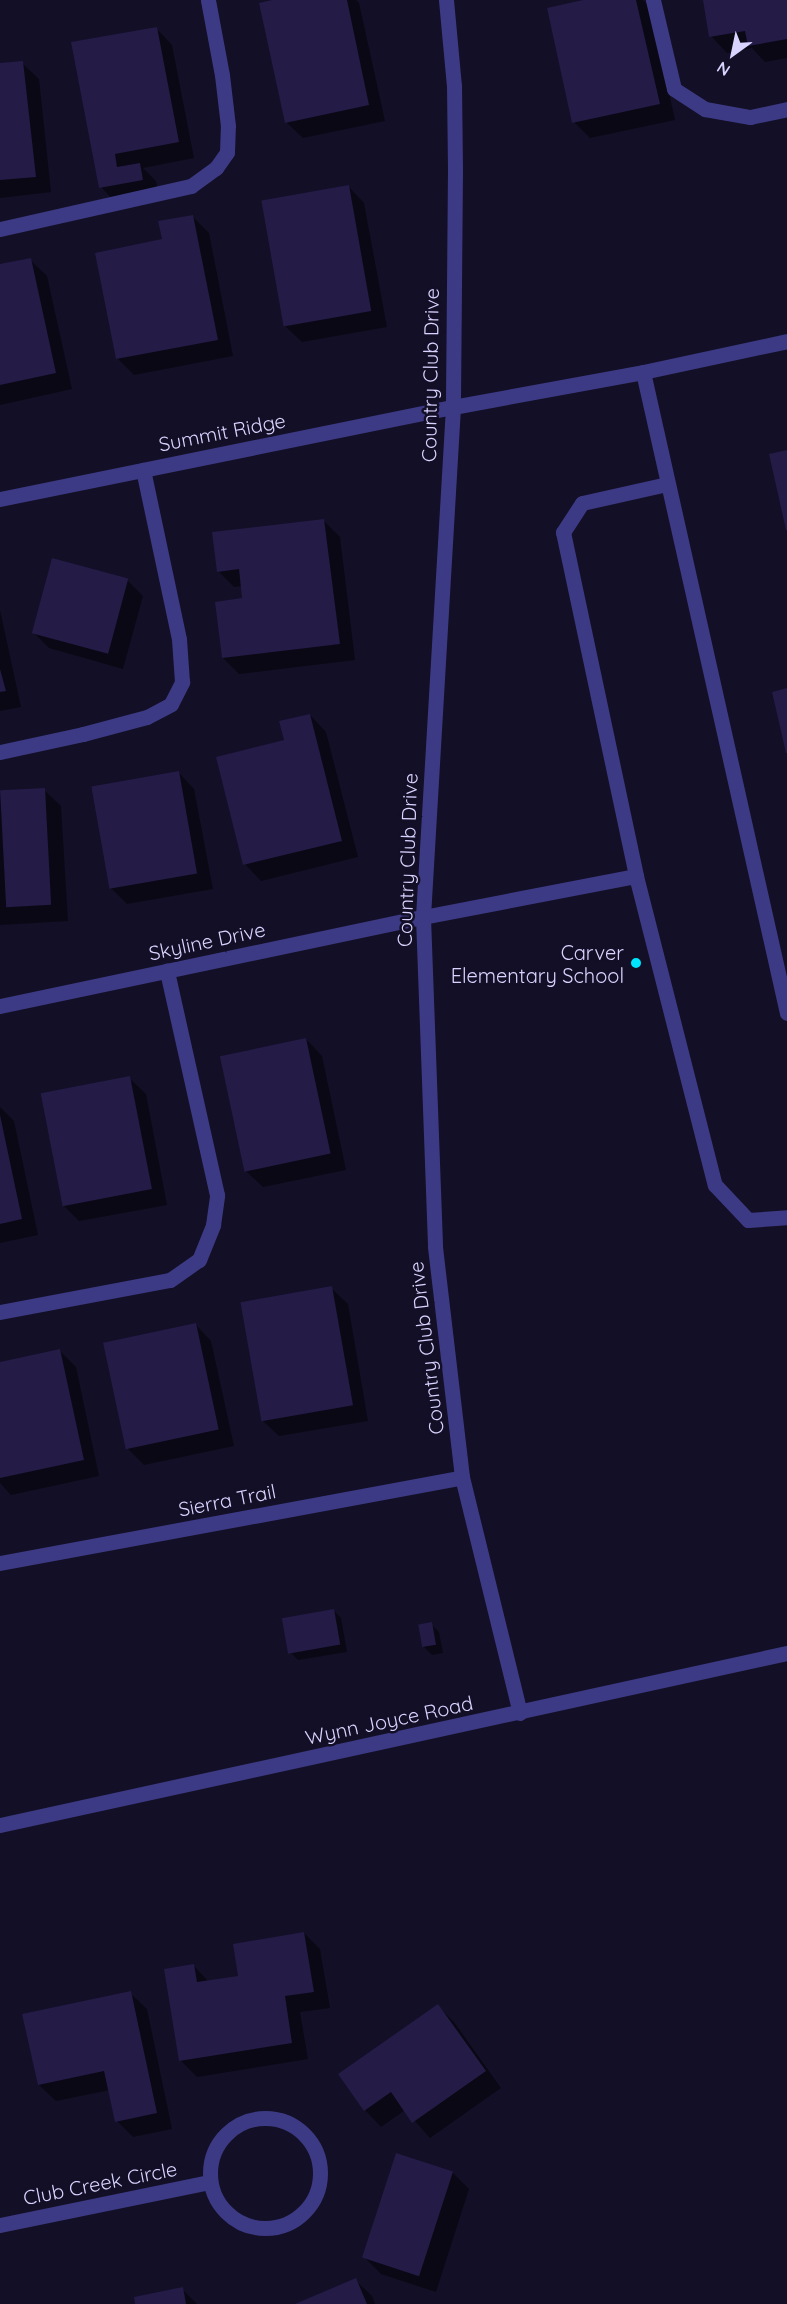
<!DOCTYPE html>
<html>
<head>
<meta charset="utf-8">
<style>
  body { margin:0 }
  #map { position:relative; width:787px; height:2304px; overflow:hidden; background:#130f26; font-family:Quicksand,sans-serif }
  div>[style] { position:absolute }
  .shadow>* { inset:0; background:#0007 }
  .building>* { inset:0; background:#241b47; transform-origin:0 0 }
  .service>* { height:15px; margin:-7.5px; padding:0 7.5px; transform-origin:7.5px; border-radius:7.5px; background:#3d3a85 }
  .minor>* { height:15px; margin:-7.5px; padding:0 7.5px; transform-origin:7.5px; border-radius:7.5px; background:#3d3a85 }
  .minor>.ring { margin:-7.5px; padding:0; box-sizing:content-box; background:none; border:15px solid #3d3a85; border-radius:50% }
  .tertiary>* { height:15px; margin:-7.5px; padding:0 7.5px; transform-origin:7.5px; border-radius:7.5px; background:#3d3a85 }
  .dots>* { width:16px; height:16px; translate:-50% -50%; box-sizing:border-box; border:3px solid #130f26; border-radius:50% }
  span { translate:-50% -50%; white-space:nowrap; text-align:center; line-height:1.15; -webkit-text-stroke:5px #130f26; paint-order:stroke }
  .street-label { font-size:20px; color:#d9d4ff }
  .poi-label { font-size:20px; color:#d9d4ff }
  .right { translate:-100% -50%; text-align:right }
  .north { position:absolute; left:703px; top:24px; width:60px; height:60px; -webkit-text-stroke:4px #130f26; paint-order:stroke; rotate:213deg; font-size:16px; font-weight:700; line-height:24px; text-align:center; color:#d9d4ff }
  .north::after { content:''; display:block; margin:auto; width:21px; height:27px; background:#d9d4ff; clip-path:polygon(50% 0,100% 100%,50% 72%,0 100%) }
</style>
</head>
<body>
<div id="map">
  <div class="shadow">
    <div style="clip-path:polygon(279px 0,356px 0,359px 3px,385px 121px,303px 138px,286px 122px)"></div>
    <div style="clip-path:polygon(590px 0,643px 0,650px 7px,675px 120px,590px 138px,574px 122px)"></div>
    <div style="clip-path:polygon(704px 0,787px 0,787px 58px,765px 62px,752px 48px,727px 53px,711px 36px)"></div>
    <div style="clip-path:polygon(156px 28px,172px 45px,194px 158px,143px 168px,156px 181px,159px 196px,117px 204px,101px 187px)"></div>
    <div style="clip-path:polygon(22px 63px,39px 79px,51px 192px,0 198px,0 65px)"></div>
    <div style="clip-path:polygon(348px 186px,364px 203px,387px 327px,302px 342px,285px 326px)"></div>
    <div style="clip-path:polygon(192px 216px,209px 233px,233px 356px,134px 375px,117px 358px,163px 241px)"></div>
    <div style="clip-path:polygon(30px 260px,47px 276px,72px 389px,0 405px,0 266px)"></div>
    <div style="clip-path:polygon(324px 521px,340px 537px,355px 660px,239px 674px,223px 658px,244px 600px,242px 586px,234px 587px,218px 571px)"></div>
    <div style="clip-path:polygon(127px 580px,143px 596px,123px 669px,49px 648px,33px 632px)"></div>
    <div style="clip-path:polygon(0 610px,21px 707px,0 711px)"></div>
    <div style="clip-path:polygon(310px 715px,326px 732px,358px 857px,261px 881px,245px 864px,286px 741px)"></div>
    <div style="clip-path:polygon(178px 772px,194px 789px,213px 889px,127px 904px,111px 888px)"></div>
    <div style="clip-path:polygon(44px 790px,61px 806px,68px 921px,0 925px,0 793px)"></div>
    <div style="clip-path:polygon(306px 1039px,322px 1056px,346px 1170px,263px 1187px,246px 1171px)"></div>
    <div style="clip-path:polygon(129px 1078px,146px 1094px,167px 1205px,79px 1221px,63px 1205px)"></div>
    <div style="clip-path:polygon(0 1107px,14px 1121px,38px 1235px,0 1243px)"></div>
    <div style="clip-path:polygon(331px 1288px,348px 1304px,368px 1421px,279px 1436px,262px 1420px)"></div>
    <div style="clip-path:polygon(195px 1324px,211px 1341px,234px 1446px,144px 1465px,128px 1449px)"></div>
    <div style="clip-path:polygon(60px 1351px,76px 1367px,99px 1476px,11px 1495px,0 1483px,0 1363px)"></div>
    <div style="clip-path:polygon(333px 1610px,341px 1618px,347px 1652px,298px 1660px,290px 1652px)"></div>
    <div style="clip-path:polygon(431px 1624px,439px 1632px,443px 1653px,432px 1655px,424px 1647px)"></div>
    <div style="clip-path:polygon(304px 1933px,320px 1949px,330px 2008px,300px 2012px,308px 2059px,197px 2077px,181px 2061px,166px 1971px,194px 1966px,209px 1982px,240px 1977px)"></div>
    <div style="clip-path:polygon(130px 1993px,147px 2009px,172px 2129px,133px 2137px,117px 2121px,110px 2090px,56px 2101px,39px 2085px)"></div>
    <div style="clip-path:polygon(438px 2006px,454px 2022px,501px 2088px,430px 2138px,405px 2110px,381px 2127px,365px 2110px)"></div>
    <div style="clip-path:polygon(452px 2172px,469px 2189px,436px 2292px,381px 2274px,365px 2258px)"></div>
    <div style="clip-path:polygon(355px 2280px,372px 2296px,375px 2304px,299px 2304px)"></div>
    <div style="clip-path:polygon(182px 2289px,197px 2304px,137px 2304px)"></div>
  </div>
  <div class="building">
    <div style="clip-path:polygon(272px 0,347px 0,369px 105px,285px 123px,259px 3px)"></div>
    <div style="clip-path:polygon(583px 0,636px 0,660px 104px,572px 123px,547px 8px)"></div>
    <div style="clip-path:polygon(703px 0,787px 0,787px 39px,748px 46px,745px 31px,709px 37px)"></div>
    <div style="clip-path:polygon(157px 27px,179px 142px,115px 154px,117px 167px,140px 163px,143px 180px,99px 188px,71px 42px)"></div>
    <div style="clip-path:polygon(23px 61px,36px 177px,0 180px,0 63px)"></div>
    <div style="left:349px;top:185px;width:128px;height:89px;rotate:80deg"></div>
    <div style="clip-path:polygon(193px 215px,218px 340px,116px 359px,95px 253px,162px 239px,158px 221px)"></div>
    <div style="clip-path:polygon(31px 258px,56px 373px,0 385px,0 264px)"></div>
    <div style="clip-path:polygon(787px 450px,787px 530px,786px 530px,769px 454px)"></div>
    <div style="clip-path:polygon(324px 519px,340px 644px,222px 658px,215px 602px,242px 598px,239px 569px,217px 572px,212px 532px)"></div>
    <div style="left:52px;top:558px;width:79px;height:78px;rotate:15deg"></div>
    <div style="clip-path:polygon(0 669px,6px 691px,0 692px)"></div>
    <div style="clip-path:polygon(787px 688px,787px 753px,786px 753px,772px 692px)"></div>
    <div style="clip-path:polygon(310px 714px,342px 841px,243px 865px,216px 757px,284px 740px,279px 721px)"></div>
    <div style="left:179px;top:771px;width:104px;height:89px;rotate:80deg"></div>
    <div style="left:45px;top:788px;width:117px;height:45px;rotate:87deg"></div>
    <div style="left:306px;top:1038px;width:118px;height:88px;rotate:78deg"></div>
    <div style="left:130px;top:1076px;width:115px;height:91px;rotate:79deg"></div>
    <div style="clip-path:polygon(0 1115px,22px 1219px,0 1224px)"></div>
    <div style="left:332px;top:1286px;width:121px;height:93px;rotate:80deg"></div>
    <div style="left:196px;top:1323px;width:109px;height:95px;rotate:78deg"></div>
    <div style="clip-path:polygon(60px 1349px,84px 1460px,0 1478px,0 1362px)"></div>
    <div style="left:334px;top:1609px;width:36px;height:53px;rotate:80deg"></div>
    <div style="left:432px;top:1622px;width:23px;height:14px;rotate:80deg"></div>
    <div style="clip-path:polygon(304px 1932px,314px 1992px,285px 1996px,292px 2043px,179px 2061px,164px 1969px,194px 1964px,197px 1982px,238px 1976px,233px 1944px)"></div>
    <div style="clip-path:polygon(131px 1991px,157px 2113px,115px 2122px,104px 2071px,38px 2085px,22px 2014px)"></div>
    <div style="clip-path:polygon(438px 2004px,486px 2071px,412px 2123px,391px 2092px,364px 2111px,338px 2074px)"></div>
    <div style="left:396px;top:2153px;width:60px;height:110px;rotate:18deg"></div>
    <div style="clip-path:polygon(356px 2278px,367px 2304px,295px 2304px)"></div>
    <div style="clip-path:polygon(183px 2287px,186px 2304px,135px 2304px,134px 2297px)"></div>
  </div>
  <div class="service">
    <div style="left:653px;top:0;width:91px;rotate:76.7deg"></div>
    <div style="left:674px;top:89px;width:37px;rotate:33deg"></div>
    <div style="left:705px;top:109px;width:46px;rotate:10.1deg"></div>
    <div style="left:750px;top:117px;width:38px;rotate:-12deg"></div>
    <div style="left:0;top:229px;width:196px;rotate:-12.7deg"></div>
    <div style="left:191px;top:186px;width:31px;rotate:-36deg"></div>
    <div style="left:216px;top:168px;width:19px;rotate:-55deg"></div>
    <div style="left:227px;top:152px;width:26px;rotate:-88deg"></div>
    <div style="left:228px;top:126px;width:51px;rotate:-96.7deg"></div>
    <div style="left:222px;top:75px;width:76px;rotate:-100.6deg"></div>
    <div style="left:643px;top:372px;width:657px;rotate:77.34deg"></div>
    <div style="left:453px;top:407px;width:193px;rotate:-10.4deg"></div>
    <div style="left:643px;top:372px;width:147px;rotate:-12.1deg"></div>
    <div style="left:667px;top:484px;width:87px;rotate:167.4deg"></div>
    <div style="left:582px;top:503px;width:35px;rotate:123deg"></div>
    <div style="left:563px;top:532px;width:352px;rotate:78deg"></div>
    <div style="left:636px;top:876px;width:319px;rotate:75.7deg"></div>
    <div style="left:715px;top:1185px;width:48px;rotate:46.7deg"></div>
    <div style="left:748px;top:1220px;width:39px;rotate:-4deg"></div>
    <div style="left:0;top:752px;width:85px;rotate:-12.2deg"></div>
    <div style="left:83px;top:734px;width:66px;rotate:-14.9deg"></div>
    <div style="left:147px;top:717px;width:27px;rotate:-28deg"></div>
    <div style="left:171px;top:704px;width:25px;rotate:-63deg"></div>
    <div style="left:182px;top:682px;width:43px;rotate:-94deg"></div>
    <div style="left:179px;top:639px;width:173px;rotate:-102deg"></div>
    <div style="left:423px;top:917px;width:217px;rotate:-10.9deg"></div>
    <div style="left:0;top:1312px;width:173px;rotate:-10.7deg"></div>
    <div style="left:170px;top:1280px;width:35px;rotate:-35deg"></div>
    <div style="left:199px;top:1260px;width:38px;rotate:-68deg"></div>
    <div style="left:213px;top:1225px;width:30px;rotate:-82deg"></div>
    <div style="left:217px;top:1195px;width:230px;rotate:-102.6deg"></div>
  </div>
  <div class="minor">
    <div style="left:446px;top:0;width:86px;rotate:84.7deg"></div>
    <div style="left:454px;top:86px;width:84px;rotate:89.3deg"></div>
    <div style="left:455px;top:170px;width:237px;rotate:90.5deg"></div>
    <div style="left:453px;top:407px;width:511px;rotate:93.37deg"></div>
    <div style="left:423px;top:917px;width:330px;rotate:87.9deg"></div>
    <div style="left:435px;top:1247px;width:232px;rotate:83.3deg"></div>
    <div style="left:462px;top:1477px;width:243px;rotate:76.2deg"></div>
    <div style="left:0;top:499px;width:462px;rotate:-11.5deg"></div>
    <div style="left:0;top:1006px;width:432px;rotate:-11.9deg"></div>
    <div style="left:0;top:1563px;width:470px;rotate:-10.5deg"></div>
    <div class="ring" style="left:210px;top:2118px;width:95px;height:95px"></div>
    <div style="left:0;top:2225px;width:213px;rotate:-11.6deg"></div>
  </div>
  <div class="tertiary">
    <div style="left:0;top:1825px;width:806px;rotate:-12.33deg"></div>
  </div>
  <div class="dots">
    <div style="left:636px;top:963px;background:#00e5ff"></div>
  </div>
  <div class="street-label">
    <span style="left:430px;top:375px;rotate:-89deg">Country Club Drive</span>
    <span style="left:222px;top:432px;rotate:-11deg">Summit Ridge</span>
    <span style="left:407px;top:860px;rotate:-88deg">Country Club Drive</span>
    <span style="left:207px;top:941px;rotate:-12deg">Skyline Drive</span>
    <span style="left:426px;top:1348px;rotate:-97deg">Country Club Drive</span>
    <span style="left:227px;top:1500px;rotate:-11deg">Sierra Trail</span>
    <span style="left:389px;top:1720px;rotate:-12deg">Wynn Joyce Road</span>
    <span style="left:100px;top:2183px;rotate:-11deg">Club Creek Circle</span>
  </div>
  <div class="poi-label">
    <span class="right" style="left:624px;top:964px">Carver<br>Elementary School</span>
  </div>
  <div class="north">N</div>
</div>
</body>
</html>
